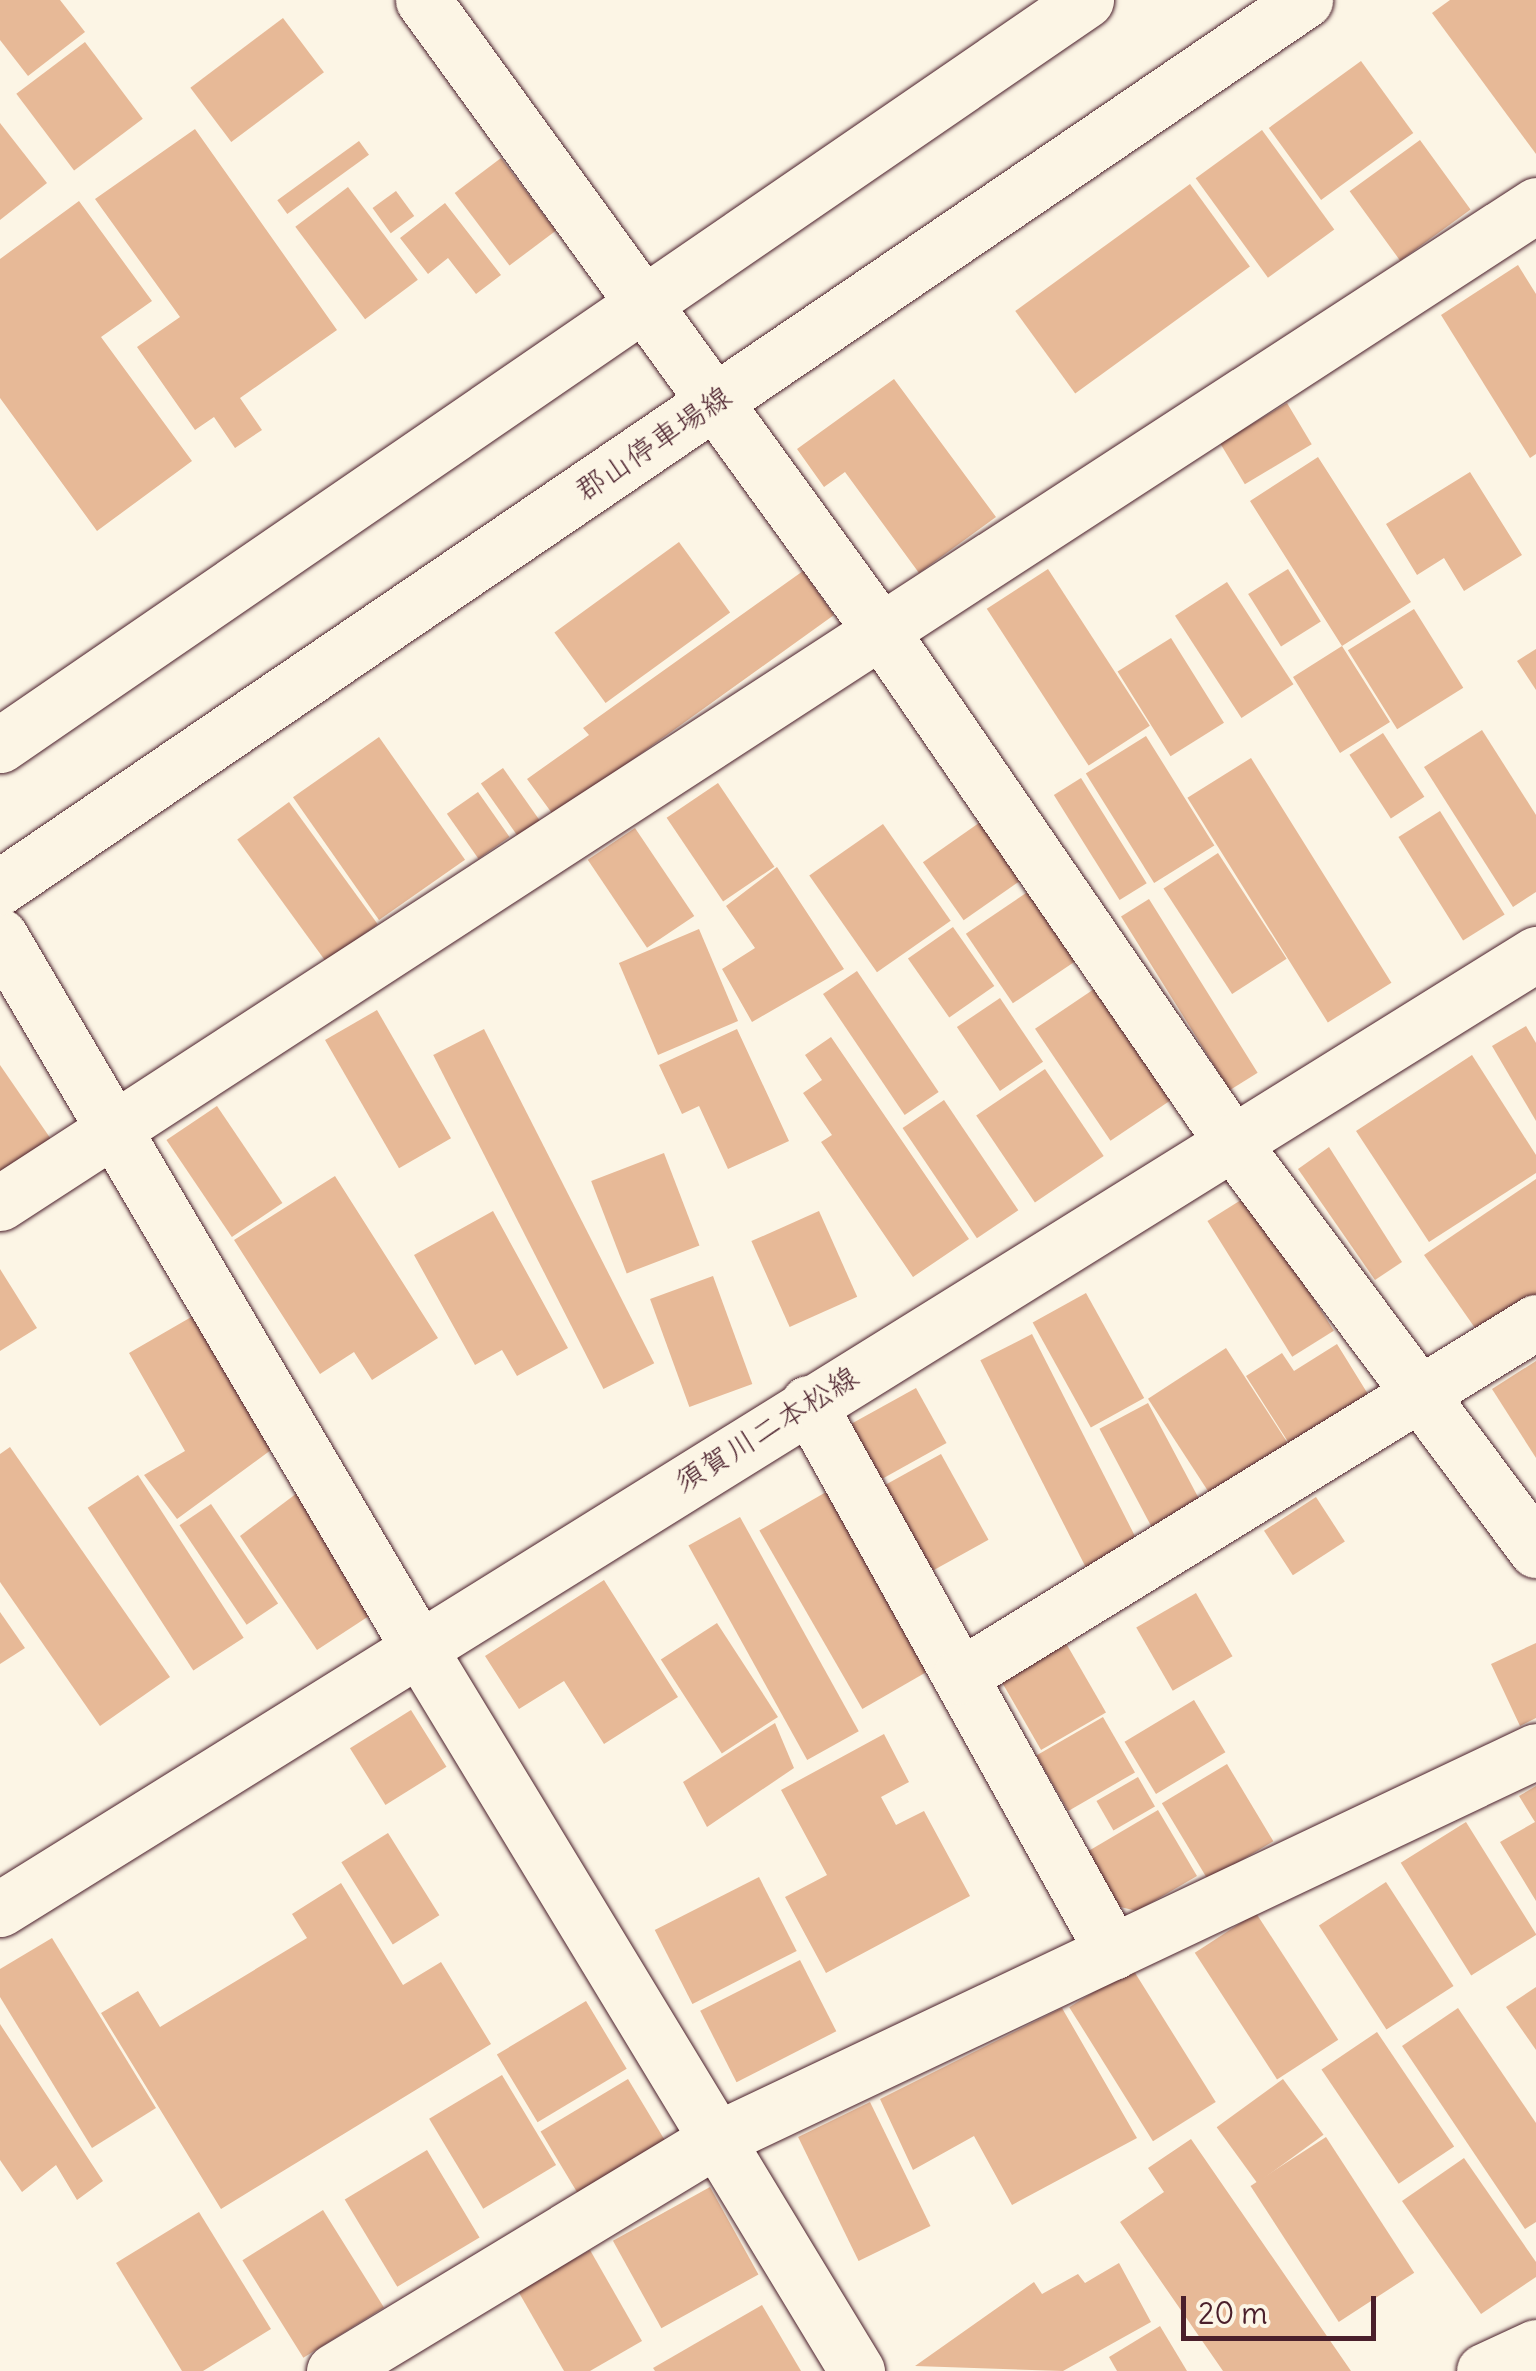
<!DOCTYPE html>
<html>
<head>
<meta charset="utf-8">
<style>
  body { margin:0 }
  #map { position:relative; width:1536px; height:2371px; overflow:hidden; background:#fcf5e5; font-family:Delius,"Klee One",sans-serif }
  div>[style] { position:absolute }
  .building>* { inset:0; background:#e7b997; transform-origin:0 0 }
  .roads { filter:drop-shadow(0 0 2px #4a1f2b) drop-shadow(0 0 2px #4a1f2b) }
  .minor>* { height:55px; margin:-27.5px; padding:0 27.5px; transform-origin:27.5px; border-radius:27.5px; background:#fcf5e5 }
  .secondary>* { height:55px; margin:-27.5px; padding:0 27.5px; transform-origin:27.5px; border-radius:27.5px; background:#fcf5e5 }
  .primary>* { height:55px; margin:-27.5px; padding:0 27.5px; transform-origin:27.5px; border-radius:27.5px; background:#fcf5e5 }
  span { translate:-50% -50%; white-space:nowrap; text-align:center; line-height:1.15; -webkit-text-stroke:9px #fcf5e5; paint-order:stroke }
  .street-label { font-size:30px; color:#4a1f2b }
  .scale { position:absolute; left:1181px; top:2296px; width:195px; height:45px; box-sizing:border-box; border:5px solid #4a1f2b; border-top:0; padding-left:12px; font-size:30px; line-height:35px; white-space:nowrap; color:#4a1f2b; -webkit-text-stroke:8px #fcf5e5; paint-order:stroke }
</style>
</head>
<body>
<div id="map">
  <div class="building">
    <div style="clip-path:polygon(0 0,60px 0,85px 32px,28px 76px,0 40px)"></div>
    <div style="clip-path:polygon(1450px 0,1536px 0,1536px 154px,1432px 13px)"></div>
    <div style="left:283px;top:18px;width:68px;height:116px;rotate:53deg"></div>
    <div style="left:85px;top:42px;width:96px;height:86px;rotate:53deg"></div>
    <div style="left:1361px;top:61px;width:89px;height:114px;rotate:54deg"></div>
    <div style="clip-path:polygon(0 123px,47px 183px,0 220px)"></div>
    <div style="clip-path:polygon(195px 129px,337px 330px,240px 398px,262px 430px,235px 448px,214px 417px,195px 430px,137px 347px,180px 317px,95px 199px)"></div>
    <div style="left:1262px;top:130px;width:123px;height:82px;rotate:54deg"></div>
    <div style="left:1420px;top:140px;width:86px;height:87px;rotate:54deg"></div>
    <div style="left:359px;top:141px;width:17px;height:101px;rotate:54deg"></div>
    <div style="left:501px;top:158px;width:91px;height:58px;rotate:53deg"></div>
    <div style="left:1190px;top:184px;width:102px;height:216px;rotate:54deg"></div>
    <div style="left:348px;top:187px;width:116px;height:66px;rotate:53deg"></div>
    <div style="left:396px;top:191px;width:31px;height:29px;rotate:54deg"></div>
    <div style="clip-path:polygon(79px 201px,152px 301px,101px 337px,192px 461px,97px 531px,0 398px,0 259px)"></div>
    <div style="clip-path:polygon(445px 203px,501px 275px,476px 294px,448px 258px,428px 274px,400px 238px)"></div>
    <div style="clip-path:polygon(1518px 265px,1536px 294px,1536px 454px,1530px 458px,1441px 315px)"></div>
    <div style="clip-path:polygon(894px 379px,996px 517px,919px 573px,845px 472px,824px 487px,797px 449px)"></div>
    <div style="left:1287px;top:403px;width:48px;height:78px;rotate:59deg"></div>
    <div style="clip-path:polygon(1318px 457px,1411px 602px,1342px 646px,1390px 722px,1340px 753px,1293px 677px,1342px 646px,1250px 501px)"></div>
    <div style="clip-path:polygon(1470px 472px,1522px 555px,1464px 591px,1444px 558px,1417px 575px,1386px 524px)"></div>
    <div style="left:679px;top:542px;width:87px;height:154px;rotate:54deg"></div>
    <div style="left:1048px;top:569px;width:187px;height:73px;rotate:57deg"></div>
    <div style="left:1288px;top:569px;width:62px;height:47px;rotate:58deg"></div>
    <div style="clip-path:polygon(803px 571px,834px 615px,554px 816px,527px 779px,589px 735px,583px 728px)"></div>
    <div style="left:1227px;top:582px;width:122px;height:62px;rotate:57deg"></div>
    <div style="left:1414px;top:609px;width:93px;height:78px;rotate:58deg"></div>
    <div style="left:1171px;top:638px;width:100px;height:63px;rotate:58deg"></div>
    <div style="clip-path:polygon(1536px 649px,1536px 690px,1517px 661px)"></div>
    <div style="clip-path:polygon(1482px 730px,1536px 815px,1536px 892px,1513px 907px,1424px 767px)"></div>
    <div style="left:1383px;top:733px;width:76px;height:40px;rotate:57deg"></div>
    <div style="left:1146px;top:736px;width:129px;height:71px;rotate:58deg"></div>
    <div style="left:379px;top:737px;width:150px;height:105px;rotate:55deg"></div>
    <div style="left:1251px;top:758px;width:265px;height:75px;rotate:58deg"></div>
    <div style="left:503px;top:768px;width:65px;height:27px;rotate:55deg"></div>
    <div style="left:1081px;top:778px;width:124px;height:32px;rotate:58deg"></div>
    <div style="left:718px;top:783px;width:101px;height:62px;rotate:56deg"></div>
    <div style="left:478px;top:792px;width:55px;height:38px;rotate:55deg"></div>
    <div style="left:289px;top:802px;width:151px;height:64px;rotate:54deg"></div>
    <div style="left:1440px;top:811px;width:122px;height:49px;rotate:58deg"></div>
    <div style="left:986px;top:818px;width:71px;height:77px;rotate:55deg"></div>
    <div style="left:883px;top:824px;width:118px;height:90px;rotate:55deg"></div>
    <div style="left:635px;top:828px;width:106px;height:57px;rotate:56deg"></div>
    <div style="left:1218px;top:853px;width:126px;height:65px;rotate:57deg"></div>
    <div style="clip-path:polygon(777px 867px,844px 969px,752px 1022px,722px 969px,755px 948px,726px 906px)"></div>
    <div style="left:1038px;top:885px;width:84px;height:87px;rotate:56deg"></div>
    <div style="left:1149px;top:899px;width:205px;height:33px;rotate:58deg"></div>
    <div style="left:953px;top:927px;width:72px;height:55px;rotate:55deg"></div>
    <div style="left:699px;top:929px;width:100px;height:87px;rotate:67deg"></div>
    <div style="left:857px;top:971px;width:146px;height:41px;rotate:56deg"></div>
    <div style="left:1103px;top:983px;width:135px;height:82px;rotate:56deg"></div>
    <div style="left:1000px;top:998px;width:77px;height:52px;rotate:56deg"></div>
    <div style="left:377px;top:1010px;width:148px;height:60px;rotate:60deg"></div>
    <div style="clip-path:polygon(1526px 1026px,1536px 1043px,1536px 1121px,1492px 1046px)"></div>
    <div style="left:484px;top:1029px;width:375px;height:57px;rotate:63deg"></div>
    <div style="clip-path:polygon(737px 1029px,789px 1141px,728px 1169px,699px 1106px,682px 1114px,659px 1065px)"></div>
    <div style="clip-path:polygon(831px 1037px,969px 1239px,913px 1277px,821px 1142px,832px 1135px,803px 1093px,822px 1080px,805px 1055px)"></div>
    <div style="clip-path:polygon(1472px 1055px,1536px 1155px,1536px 1173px,1429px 1242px,1356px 1131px)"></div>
    <div style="clip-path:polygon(0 1065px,55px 1145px,0 1182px)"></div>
    <div style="left:1045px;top:1069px;width:105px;height:83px;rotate:56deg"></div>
    <div style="left:944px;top:1100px;width:133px;height:50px;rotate:56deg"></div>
    <div style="left:217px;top:1106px;width:117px;height:61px;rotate:56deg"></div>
    <div style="clip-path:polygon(1329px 1147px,1402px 1262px,1375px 1280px,1298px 1169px)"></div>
    <div style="left:664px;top:1153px;width:99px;height:78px;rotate:69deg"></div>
    <div style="clip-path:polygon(335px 1176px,438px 1338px,372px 1380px,354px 1352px,320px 1374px,234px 1240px)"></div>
    <div style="clip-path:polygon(1536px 1179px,1536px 1300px,1482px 1338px,1424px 1255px)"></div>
    <div style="left:1249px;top:1195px;width:160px;height:49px;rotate:58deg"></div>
    <div style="clip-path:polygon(493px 1211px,568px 1348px,517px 1376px,502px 1350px,475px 1365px,414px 1255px)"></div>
    <div style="left:819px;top:1211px;width:94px;height:74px;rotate:66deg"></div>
    <div style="clip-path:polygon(0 1269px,37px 1328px,0 1351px)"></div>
    <div style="left:713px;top:1276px;width:115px;height:67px;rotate:70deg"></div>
    <div style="left:1086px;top:1293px;width:120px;height:61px;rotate:61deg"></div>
    <div style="clip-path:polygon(193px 1316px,271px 1450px,177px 1519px,144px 1475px,185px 1451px,129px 1353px)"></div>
    <div style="left:1032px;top:1334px;width:239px;height:58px;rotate:63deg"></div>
    <div style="clip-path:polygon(1337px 1344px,1371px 1399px,1299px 1459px,1246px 1376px,1282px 1353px,1294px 1371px)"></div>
    <div style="left:1226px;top:1348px;width:128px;height:93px;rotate:57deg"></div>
    <div style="clip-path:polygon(1536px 1361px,1536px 1458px,1492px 1389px)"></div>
    <div style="left:916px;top:1388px;width:63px;height:78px;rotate:61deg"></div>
    <div style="left:1148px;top:1403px;width:125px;height:55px;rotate:62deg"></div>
    <div style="clip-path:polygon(10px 1447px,170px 1677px,100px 1726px,0 1582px,0 1454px)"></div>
    <div style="left:941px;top:1454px;width:98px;height:66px;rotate:61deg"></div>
    <div style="left:138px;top:1475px;width:194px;height:60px;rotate:57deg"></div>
    <div style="left:833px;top:1488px;width:206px;height:85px;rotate:60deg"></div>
    <div style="clip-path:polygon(301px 1490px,372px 1614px,317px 1650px,240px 1536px)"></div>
    <div style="left:1316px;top:1497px;width:53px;height:62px;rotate:57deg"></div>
    <div style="left:211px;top:1504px;width:120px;height:38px;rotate:56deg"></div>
    <div style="left:740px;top:1517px;width:245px;height:59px;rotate:61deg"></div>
    <div style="clip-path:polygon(604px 1580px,678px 1697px,604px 1744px,564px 1681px,519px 1709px,485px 1656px)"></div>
    <div style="left:1196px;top:1593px;width:73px;height:69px;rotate:60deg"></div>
    <div style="clip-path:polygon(0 1612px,25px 1648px,0 1664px)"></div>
    <div style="left:717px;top:1623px;width:112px;height:67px;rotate:57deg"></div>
    <div style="left:1063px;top:1638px;width:86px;height:75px;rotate:60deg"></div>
    <div style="clip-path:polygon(1536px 1643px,1536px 1718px,1520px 1726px,1491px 1664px)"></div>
    <div style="left:1194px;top:1700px;width:61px;height:81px;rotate:59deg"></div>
    <div style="left:411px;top:1710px;width:67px;height:72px;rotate:58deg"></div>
    <div style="left:1103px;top:1717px;width:64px;height:77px;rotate:60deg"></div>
    <div style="clip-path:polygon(775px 1723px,794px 1768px,707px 1827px,683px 1782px)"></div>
    <div style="clip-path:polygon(884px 1734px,909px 1782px,881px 1797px,896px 1825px,924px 1811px,970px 1896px,826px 1973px,785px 1897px,827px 1875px,781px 1790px)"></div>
    <div style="left:1227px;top:1764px;width:90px;height:76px;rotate:59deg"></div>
    <div style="left:1138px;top:1777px;width:34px;height:48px;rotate:60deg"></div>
    <div style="clip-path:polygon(1536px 1786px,1536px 1901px,1500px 1842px,1535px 1822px,1519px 1796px)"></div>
    <div style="clip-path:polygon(1158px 1810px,1197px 1876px,1137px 1911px,1108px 1904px,1080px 1856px)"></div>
    <div style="left:1466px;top:1822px;width:133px;height:77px;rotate:58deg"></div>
    <div style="left:388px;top:1833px;width:97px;height:55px;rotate:58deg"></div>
    <div style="left:759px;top:1877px;width:83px;height:117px;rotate:63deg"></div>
    <div style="left:1386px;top:1882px;width:124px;height:80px;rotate:57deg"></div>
    <div style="clip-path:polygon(341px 1883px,403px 1985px,441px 1962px,491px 2044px,221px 2209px,101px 2013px,138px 1991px,160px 2027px,307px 1938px,292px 1914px)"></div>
    <div style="left:1256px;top:1913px;width:151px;height:73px;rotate:57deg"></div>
    <div style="clip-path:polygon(52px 1938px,156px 2108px,92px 2148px,0 1997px,0 1969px)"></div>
    <div style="left:800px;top:1960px;width:80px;height:112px;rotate:63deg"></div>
    <div style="left:1132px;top:1968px;width:158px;height:74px;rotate:58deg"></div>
    <div style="clip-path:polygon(1536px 1987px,1536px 2050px,1506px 2007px)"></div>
    <div style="left:586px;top:2001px;width:79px;height:104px;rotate:59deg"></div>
    <div style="clip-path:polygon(1062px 2008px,1137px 2138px,1012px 2205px,974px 2136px,913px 2170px,880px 2099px)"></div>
    <div style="clip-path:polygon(1458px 2008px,1536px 2123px,1536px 2222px,1525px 2229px,1402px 2046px)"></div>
    <div style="clip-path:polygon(0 2024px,103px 2181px,77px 2200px,56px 2165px,22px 2192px,0 2160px)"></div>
    <div style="left:1377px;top:2032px;width:138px;height:67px;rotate:56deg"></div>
    <div style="left:502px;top:2075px;width:105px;height:85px;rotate:59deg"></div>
    <div style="left:628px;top:2079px;width:75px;height:102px;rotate:59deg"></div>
    <div style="left:1283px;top:2079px;width:69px;height:82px;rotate:54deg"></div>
    <div style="left:870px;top:2102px;width:138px;height:80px;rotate:64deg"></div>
    <div style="left:1326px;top:2137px;width:162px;height:90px;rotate:57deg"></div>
    <div style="clip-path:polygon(1191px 2139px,1351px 2371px,1223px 2371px,1120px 2222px,1164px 2192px,1148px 2168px)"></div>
    <div style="left:427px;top:2150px;width:102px;height:96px;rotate:59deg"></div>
    <div style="clip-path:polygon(1464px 2158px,1536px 2262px,1536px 2277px,1481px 2314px,1402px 2201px)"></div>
    <div style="left:710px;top:2187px;width:100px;height:111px;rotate:61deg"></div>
    <div style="left:323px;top:2210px;width:115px;height:95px;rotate:58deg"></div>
    <div style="clip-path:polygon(199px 2212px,271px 2329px,203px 2371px,182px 2371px,116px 2263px)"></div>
    <div style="clip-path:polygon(590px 2250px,642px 2341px,590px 2371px,564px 2371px,518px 2291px)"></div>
    <div style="clip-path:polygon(1119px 2263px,1151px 2322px,1063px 2371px,915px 2366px,1034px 2282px,1042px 2294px,1078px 2274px,1085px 2283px)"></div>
    <div style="clip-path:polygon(762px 2305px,801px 2371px,655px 2371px,653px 2368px)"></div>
    <div style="clip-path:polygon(1160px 2326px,1187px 2371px,1117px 2371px,1109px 2357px)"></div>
  </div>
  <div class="roads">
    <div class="minor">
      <div style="left:423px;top:0;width:780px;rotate:54.03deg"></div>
      <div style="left:881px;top:631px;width:620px;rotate:55.52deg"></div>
      <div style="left:1232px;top:1142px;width:509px;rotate:53.31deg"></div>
      <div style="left:0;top:936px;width:823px;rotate:59.54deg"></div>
      <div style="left:417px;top:1645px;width:849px;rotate:58.78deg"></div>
      <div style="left:0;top:1203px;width:1832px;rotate:-33.01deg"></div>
      <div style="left:808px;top:1403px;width:628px;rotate:60.95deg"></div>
      <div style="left:960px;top:1676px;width:676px;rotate:-31.57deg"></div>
      <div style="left:334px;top:2371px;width:448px;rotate:-31.2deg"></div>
      <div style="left:717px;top:2139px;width:906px;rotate:-25.35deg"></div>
      <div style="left:1484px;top:2371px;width:57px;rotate:-24.8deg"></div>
    </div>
    <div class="secondary">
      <div style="left:0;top:1909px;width:1809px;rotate:-31.87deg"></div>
    </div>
    <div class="primary">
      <div style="left:0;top:745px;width:1317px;rotate:-34.45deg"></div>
      <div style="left:0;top:887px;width:1578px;rotate:-34.2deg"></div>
    </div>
  </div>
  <div class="street-label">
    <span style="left:653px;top:443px;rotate:-34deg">郡山停車場線</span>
    <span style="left:766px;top:1429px;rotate:-32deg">須賀川二本松線</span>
  </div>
  <div class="scale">20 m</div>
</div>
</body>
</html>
